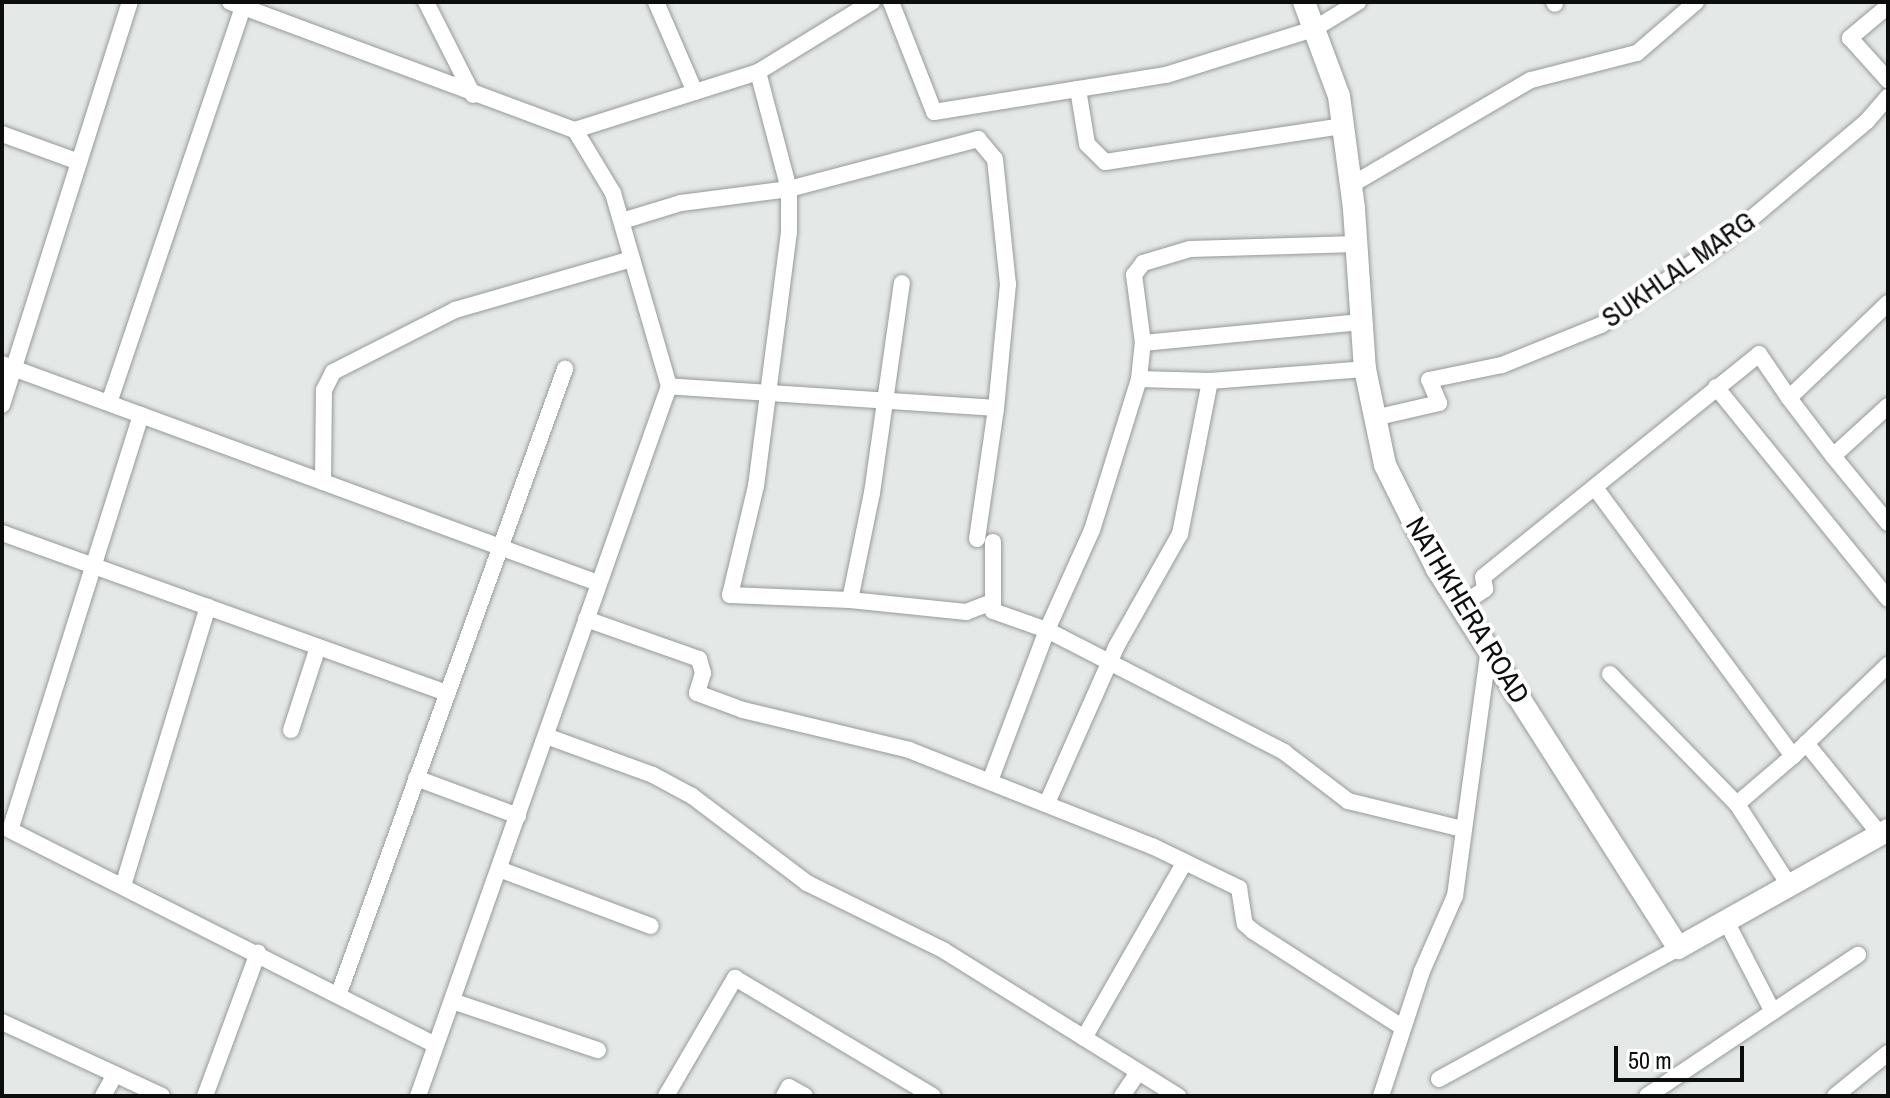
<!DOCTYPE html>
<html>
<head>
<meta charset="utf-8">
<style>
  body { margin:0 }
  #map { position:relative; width:1890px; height:1098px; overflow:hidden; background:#e4e9e7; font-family:"Archivo Narrow",sans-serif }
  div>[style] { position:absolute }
  .roads { filter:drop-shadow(0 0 2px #969a98) drop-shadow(0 0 2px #969a98) }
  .street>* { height:16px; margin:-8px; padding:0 8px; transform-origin:8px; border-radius:8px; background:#fff }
  .secondary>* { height:22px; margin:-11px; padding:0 11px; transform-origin:11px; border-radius:11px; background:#fff }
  span { translate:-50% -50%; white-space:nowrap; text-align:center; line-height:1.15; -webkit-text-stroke:8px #fff; paint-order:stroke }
  .street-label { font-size:28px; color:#0c0e0d }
  .frame { position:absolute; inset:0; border:4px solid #0c0e0d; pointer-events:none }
  .scale { position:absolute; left:1614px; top:1046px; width:130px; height:36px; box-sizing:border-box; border:4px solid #0c0e0d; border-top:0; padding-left:10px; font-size:24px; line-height:28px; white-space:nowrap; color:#0c0e0d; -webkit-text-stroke:6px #fff; paint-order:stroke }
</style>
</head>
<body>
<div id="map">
  <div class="roads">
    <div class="street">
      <div style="left:230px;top:2px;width:368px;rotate:20.4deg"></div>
      <div style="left:575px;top:130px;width:192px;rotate:-17.6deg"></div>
      <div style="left:758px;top:72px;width:134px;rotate:-31.6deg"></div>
      <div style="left:426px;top:2px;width:104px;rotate:63.2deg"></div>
      <div style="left:656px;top:2px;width:98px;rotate:66.6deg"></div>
      <div style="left:891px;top:2px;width:118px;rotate:68.6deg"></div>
      <div style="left:934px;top:112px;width:235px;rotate:-9.1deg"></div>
      <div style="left:1166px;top:75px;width:155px;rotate:-17.3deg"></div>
      <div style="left:1314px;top:29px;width:52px;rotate:-31.5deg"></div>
      <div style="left:1554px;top:2px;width:2px;rotate:63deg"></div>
      <div style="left:1888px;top:6px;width:50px;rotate:139.9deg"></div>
      <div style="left:1850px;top:38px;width:57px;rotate:47.9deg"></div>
      <div style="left:758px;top:72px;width:121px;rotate:75.2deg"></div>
      <div style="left:789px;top:189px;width:43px;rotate:90deg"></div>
      <div style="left:789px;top:232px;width:256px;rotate:97.4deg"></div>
      <div style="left:756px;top:486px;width:112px;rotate:103.4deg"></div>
      <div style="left:730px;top:595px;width:120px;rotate:2.4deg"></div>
      <div style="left:850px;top:600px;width:109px;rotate:-78.4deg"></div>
      <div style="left:872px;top:493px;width:212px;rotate:-81.9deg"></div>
      <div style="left:1078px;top:89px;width:56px;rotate:80.7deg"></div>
      <div style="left:1087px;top:144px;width:25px;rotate:45deg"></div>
      <div style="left:1105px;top:162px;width:241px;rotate:-8.6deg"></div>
      <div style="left:2px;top:134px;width:82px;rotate:20deg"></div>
      <div style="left:1351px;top:185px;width:208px;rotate:-30.3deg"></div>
      <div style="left:1531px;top:80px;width:109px;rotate:-14.3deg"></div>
      <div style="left:1637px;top:53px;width:78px;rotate:-40.8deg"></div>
      <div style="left:622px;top:221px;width:62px;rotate:-17deg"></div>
      <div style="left:681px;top:203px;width:109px;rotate:-7.4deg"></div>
      <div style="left:789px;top:189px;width:196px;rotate:-14.8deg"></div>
      <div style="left:978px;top:139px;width:26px;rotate:50deg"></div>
      <div style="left:995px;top:159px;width:126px;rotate:84.1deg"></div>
      <div style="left:1008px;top:284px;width:125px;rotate:95.5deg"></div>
      <div style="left:996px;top:408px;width:328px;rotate:-176.2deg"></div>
      <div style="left:1143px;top:343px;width:219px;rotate:-5.5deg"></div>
      <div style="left:2px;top:364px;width:635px;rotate:20.18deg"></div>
      <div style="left:1139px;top:379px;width:71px;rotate:1.6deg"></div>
      <div style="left:1210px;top:381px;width:155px;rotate:-4.4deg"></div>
      <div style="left:1716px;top:387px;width:273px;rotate:50.9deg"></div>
      <div style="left:1789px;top:398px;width:73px;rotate:52.8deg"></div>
      <div style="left:109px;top:403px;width:418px;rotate:-71.3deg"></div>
      <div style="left:2px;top:405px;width:423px;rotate:-72.4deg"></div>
      <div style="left:1888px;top:406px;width:74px;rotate:137.7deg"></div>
      <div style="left:1833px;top:456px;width:87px;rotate:50.6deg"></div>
      <div style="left:141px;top:415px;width:435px;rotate:107.5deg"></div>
      <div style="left:10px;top:830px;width:477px;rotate:26.8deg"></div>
      <div style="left:1374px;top:418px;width:67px;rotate:-13deg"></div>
      <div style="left:1439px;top:403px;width:25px;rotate:-113deg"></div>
      <div style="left:1429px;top:380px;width:75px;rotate:-11.6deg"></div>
      <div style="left:1502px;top:365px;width:107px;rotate:-22deg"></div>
      <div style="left:1601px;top:325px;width:153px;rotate:-34.3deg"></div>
      <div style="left:1727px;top:239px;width:183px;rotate:-40.1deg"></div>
      <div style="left:1867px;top:121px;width:32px;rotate:-49deg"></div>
      <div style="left:323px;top:482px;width:92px;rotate:-89.4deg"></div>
      <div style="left:324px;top:390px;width:20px;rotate:-63deg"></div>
      <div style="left:333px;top:372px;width:137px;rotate:-26.9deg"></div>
      <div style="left:455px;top:310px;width:184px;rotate:-16.1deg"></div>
      <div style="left:1596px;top:489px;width:332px;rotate:53.6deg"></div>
      <div style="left:1793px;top:756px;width:74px;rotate:139.4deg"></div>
      <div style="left:1737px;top:804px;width:96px;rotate:57.3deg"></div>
      <div style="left:2px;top:533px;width:472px;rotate:19.8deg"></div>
      <div style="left:977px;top:539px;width:132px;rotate:-81.7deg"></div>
      <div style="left:993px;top:542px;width:69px;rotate:90deg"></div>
      <div style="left:993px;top:611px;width:57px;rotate:19.4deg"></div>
      <div style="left:1047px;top:630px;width:267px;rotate:27.2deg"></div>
      <div style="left:1284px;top:752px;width:81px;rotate:37.4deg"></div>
      <div style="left:1348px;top:801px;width:118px;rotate:13.7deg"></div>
      <div style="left:850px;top:600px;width:117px;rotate:5.9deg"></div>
      <div style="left:966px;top:612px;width:26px;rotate:-21deg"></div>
      <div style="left:1463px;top:604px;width:27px;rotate:-34deg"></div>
      <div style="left:1485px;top:589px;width:12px;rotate:-99deg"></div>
      <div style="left:1483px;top:577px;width:355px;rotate:-38.9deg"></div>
      <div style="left:1759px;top:354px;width:53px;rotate:55.7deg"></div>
      <div style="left:1789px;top:398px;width:137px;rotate:-43.8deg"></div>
      <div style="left:586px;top:619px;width:120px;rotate:19.5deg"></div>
      <div style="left:699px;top:659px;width:15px;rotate:74deg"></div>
      <div style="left:703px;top:673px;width:21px;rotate:107deg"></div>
      <div style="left:697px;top:693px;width:49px;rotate:20.3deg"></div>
      <div style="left:743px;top:710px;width:171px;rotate:13.5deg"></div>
      <div style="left:909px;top:750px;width:261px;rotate:21.6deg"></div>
      <div style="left:1152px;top:846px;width:97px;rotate:25.8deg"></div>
      <div style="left:1239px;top:888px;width:36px;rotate:81deg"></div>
      <div style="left:1245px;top:924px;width:11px;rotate:41deg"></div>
      <div style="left:1253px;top:931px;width:177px;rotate:32.8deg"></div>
      <div style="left:1610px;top:674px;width:182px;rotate:45.7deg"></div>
      <div style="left:291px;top:730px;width:87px;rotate:-72deg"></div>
      <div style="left:546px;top:736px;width:114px;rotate:20deg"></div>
      <div style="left:653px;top:775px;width:44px;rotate:28.3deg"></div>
      <div style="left:692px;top:796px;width:144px;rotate:37.1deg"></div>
      <div style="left:807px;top:883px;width:152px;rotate:26.2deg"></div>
      <div style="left:943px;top:950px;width:277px;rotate:31.9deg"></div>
      <div style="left:1806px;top:743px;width:116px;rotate:51deg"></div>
      <div style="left:1793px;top:756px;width:132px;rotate:-43.8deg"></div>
      <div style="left:416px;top:778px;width:109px;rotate:20.4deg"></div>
      <div style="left:990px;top:781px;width:161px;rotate:-69.3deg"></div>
      <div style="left:1047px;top:630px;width:110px;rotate:-65.8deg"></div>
      <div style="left:1092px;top:530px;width:158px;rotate:-72.7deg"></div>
      <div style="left:1139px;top:379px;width:36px;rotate:-84deg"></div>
      <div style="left:1143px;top:343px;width:69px;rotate:-97.5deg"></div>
      <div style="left:1134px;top:275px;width:15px;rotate:-53deg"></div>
      <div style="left:1143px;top:263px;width:49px;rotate:-16.6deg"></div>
      <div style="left:1190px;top:249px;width:167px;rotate:-1.7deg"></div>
      <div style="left:1047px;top:803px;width:171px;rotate:-66.1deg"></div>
      <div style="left:1116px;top:647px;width:130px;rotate:-60.5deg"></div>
      <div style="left:1180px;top:534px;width:156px;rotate:-78.9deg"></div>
      <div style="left:499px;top:869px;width:162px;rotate:20.6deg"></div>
      <div style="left:123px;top:886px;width:292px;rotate:-73.1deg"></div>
      <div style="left:1726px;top:921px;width:102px;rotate:62.7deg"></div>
      <div style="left:339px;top:993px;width:664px;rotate:-70.09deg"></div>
      <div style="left:452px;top:1001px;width:154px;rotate:18.6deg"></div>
      <div style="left:2px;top:1022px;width:176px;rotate:24.8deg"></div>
      <div style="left:1084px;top:1038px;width:203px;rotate:-60.2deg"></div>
      <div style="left:1439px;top:1079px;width:273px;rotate:-28.7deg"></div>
      <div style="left:103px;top:1096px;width:25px;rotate:-61deg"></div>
      <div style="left:205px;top:1096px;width:153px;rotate:-69.7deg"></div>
      <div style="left:418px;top:1096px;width:753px;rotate:-70.53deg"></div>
      <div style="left:669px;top:386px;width:201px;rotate:-106.2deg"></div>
      <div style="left:613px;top:193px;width:74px;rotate:-121.1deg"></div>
      <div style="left:666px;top:1096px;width:137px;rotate:-59.7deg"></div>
      <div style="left:735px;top:978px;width:230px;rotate:30.8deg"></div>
      <div style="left:784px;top:1096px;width:10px;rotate:-61deg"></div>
      <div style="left:789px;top:1087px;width:18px;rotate:29deg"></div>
      <div style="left:1122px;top:1096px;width:29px;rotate:-56deg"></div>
      <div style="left:1381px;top:1096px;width:132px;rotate:-71.8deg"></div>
      <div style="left:1422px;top:971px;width:82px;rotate:-66.3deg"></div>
      <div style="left:1455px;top:896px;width:249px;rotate:-82.2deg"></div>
      <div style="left:1647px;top:1096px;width:254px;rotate:-33.8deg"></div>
      <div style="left:1835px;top:1096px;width:68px;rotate:-39.1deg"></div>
    </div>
    <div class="secondary">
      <div style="left:1304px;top:2px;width:100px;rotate:69.6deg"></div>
      <div style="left:1339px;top:96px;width:114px;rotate:82.4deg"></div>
      <div style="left:1354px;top:209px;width:160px;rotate:86.1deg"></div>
      <div style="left:1365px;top:369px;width:98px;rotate:78.2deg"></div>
      <div style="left:1385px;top:465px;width:116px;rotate:63.4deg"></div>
      <div style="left:1437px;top:569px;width:449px;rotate:57.5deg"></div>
      <div style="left:1678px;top:948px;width:241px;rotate:-29.3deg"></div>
    </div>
  </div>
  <div class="street-label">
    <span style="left:1678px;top:269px;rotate:-35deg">SUKHLAL MARG</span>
    <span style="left:1468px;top:610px;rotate:59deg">NATHKHERA ROAD</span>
  </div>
  <div class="frame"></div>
  <div class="scale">50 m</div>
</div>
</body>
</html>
